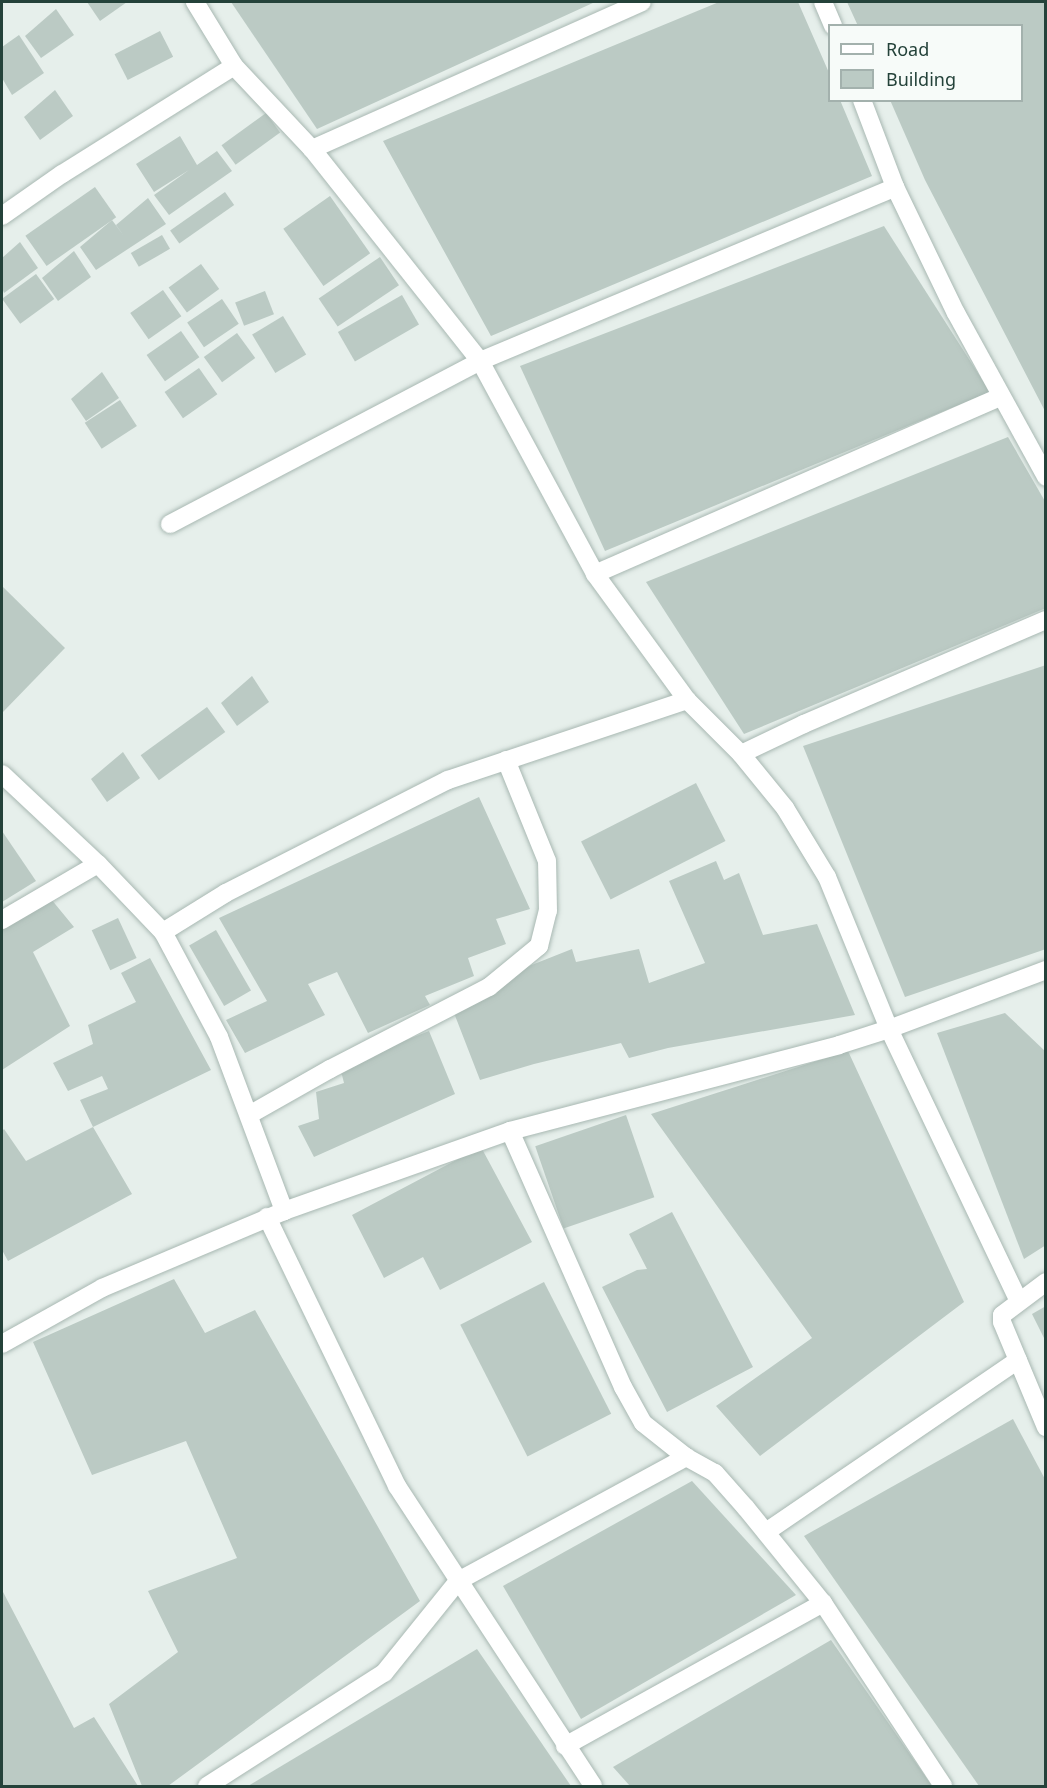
<!DOCTYPE html>
<html>
<head>
<meta charset="utf-8">
<style>
  body { margin:0 }
  #map { position:relative; width:1047px; height:1788px; overflow:hidden; background:#e6efeb; font-family:"Noto Sans",sans-serif }
  div>[style] { position:absolute }
  .building>* { inset:0; background:#bbcac4; transform-origin:0 0 }
  .roads { filter:drop-shadow(0 0 2px #a8b8b2) drop-shadow(0 0 2px #a8b8b2) }
  .minor>* { height:18px; margin:-9px; padding:0 9px; transform-origin:9px; border-radius:9px; background:#fff }
  span { translate:-50% -50%; white-space:nowrap; text-align:center; line-height:1.15; -webkit-text-stroke:4.5px #f7fbf9; paint-order:stroke }
  .frame { position:absolute; inset:0; border:3px solid #24423a; pointer-events:none }
  .legend { position:absolute; left:828px; top:24px; width:195px; height:78px; box-sizing:border-box; background:#f7fbf9; border:2px solid #a3b1ad; margin:0; padding:8px 10px; list-style:none; font-size:18px; color:#24423a }
  .legend li { display:flex; align-items:center; gap:12px; height:30px }
  .legend b { width:30px; border:2px solid #a3b1ad }
</style>
</head>
<body>
<div id="map">
  <div class="building">
    <div style="clip-path:polygon(87px 2px,127px 2px,100px 21px)"></div>
    <div style="clip-path:polygon(231px 2px,595px 2px,317px 129px)"></div>
    <div style="clip-path:polygon(719px 2px,798px 2px,830px 75px,830px 100px,840px 100px,872px 176px,491px 336px,383px 141px)"></div>
    <div style="clip-path:polygon(847px 2px,1046px 2px,1046px 413px,925px 180px,890px 100px,1022px 100px,1022px 26px,858px 26px)"></div>
    <div style="clip-path:polygon(56px 9px,74px 35px,41px 58px,25px 36px)"></div>
    <div style="left:160px;top:31px;width:29px;height:51px;rotate:63deg"></div>
    <div style="clip-path:polygon(19px 35px,44px 73px,12px 95px,2px 78px,2px 47px)"></div>
    <div style="clip-path:polygon(55px 90px,73px 116px,40px 140px,24px 117px)"></div>
    <div style="left:266px;top:113px;width:24px;height:55px;rotate:54deg"></div>
    <div style="clip-path:polygon(180px 136px,197px 165px,217px 151px,232px 171px,169px 215px,154px 195px,189px 170px,154px 192px,136px 164px)"></div>
    <div style="left:95px;top:187px;width:37px;height:85px;rotate:55deg"></div>
    <div style="left:225px;top:192px;width:16px;height:67px;rotate:55deg"></div>
    <div style="left:330px;top:196px;width:70px;height:57px;rotate:55deg"></div>
    <div style="clip-path:polygon(148px 198px,166px 224px,96px 270px,80px 247px,112px 220px,124px 236px,116px 225px)"></div>
    <div style="clip-path:polygon(884px 226px,990px 392px,605px 551px,520px 366px)"></div>
    <div style="left:162px;top:235px;width:16px;height:36px;rotate:60deg"></div>
    <div style="clip-path:polygon(20px 242px,38px 268px,4px 293px,2px 288px,2px 258px)"></div>
    <div style="clip-path:polygon(74px 251px,91px 277px,58px 301px,42px 278px)"></div>
    <div style="left:380px;top:257px;width:34px;height:74px;rotate:56deg"></div>
    <div style="left:201px;top:264px;width:31px;height:40px;rotate:54deg"></div>
    <div style="left:36px;top:274px;width:31px;height:42px;rotate:54deg"></div>
    <div style="left:163px;top:290px;width:32px;height:40px;rotate:55deg"></div>
    <div style="left:265px;top:291px;width:25px;height:32px;rotate:69deg"></div>
    <div style="left:402px;top:295px;width:34px;height:74px;rotate:60deg"></div>
    <div style="left:222px;top:299px;width:30px;height:42px;rotate:56deg"></div>
    <div style="left:283px;top:316px;width:45px;height:36px;rotate:59deg"></div>
    <div style="left:181px;top:331px;width:32px;height:42px;rotate:55deg"></div>
    <div style="left:237px;top:333px;width:31px;height:41px;rotate:54deg"></div>
    <div style="left:199px;top:368px;width:32px;height:42px;rotate:55deg"></div>
    <div style="clip-path:polygon(102px 372px,119px 398px,86px 421px,71px 399px)"></div>
    <div style="left:120px;top:400px;width:31px;height:42px;rotate:57deg"></div>
    <div style="clip-path:polygon(1008px 437px,1046px 503px,1046px 608px,744px 734px,646px 582px)"></div>
    <div style="clip-path:polygon(2px 586px,65px 648px,2px 713px)"></div>
    <div style="clip-path:polygon(1046px 665px,1046px 949px,905px 997px,803px 746px)"></div>
    <div style="clip-path:polygon(252px 676px,269px 702px,237px 726px,221px 703px)"></div>
    <div style="left:207px;top:707px;width:31px;height:82px;rotate:54deg"></div>
    <div style="clip-path:polygon(123px 752px,140px 778px,107px 802px,91px 779px)"></div>
    <div style="left:696px;top:783px;width:65px;height:129px;rotate:63deg"></div>
    <div style="clip-path:polygon(479px 797px,530px 909px,496px 919px,506px 944px,468px 958px,474px 976px,425px 996px,430px 1005px,368px 1033px,337px 972px,308px 984px,325px 1015px,245px 1053px,226px 1020px,267px 1001px,219px 918px)"></div>
    <div style="clip-path:polygon(2px 831px,36px 881px,2px 902px)"></div>
    <div style="clip-path:polygon(716px 861px,724px 880px,739px 873px,763px 935px,817px 924px,855px 1015px,668px 1048px,629px 1058px,621px 1043px,534px 1064px,480px 1080px,454px 1013px,519px 970px,572px 949px,576px 962px,639px 949px,649px 983px,705px 963px,669px 881px)"></div>
    <div style="clip-path:polygon(51px 899px,74px 927px,33px 952px,70px 1026px,2px 1070px,2px 930px)"></div>
    <div style="left:118px;top:918px;width:44px;height:29px;rotate:65deg"></div>
    <div style="left:216px;top:930px;width:70px;height:31px;rotate:60deg"></div>
    <div style="clip-path:polygon(150px 958px,211px 1070px,93px 1127px,132px 1194px,8px 1261px,2px 1250px,2px 1131px,4px 1129px,26px 1161px,93px 1127px,80px 1100px,108px 1089px,102px 1076px,68px 1091px,53px 1063px,93px 1044px,88px 1025px,136px 1002px,121px 973px)"></div>
    <div style="clip-path:polygon(1005px 1013px,1046px 1052px,1046px 1245px,1024px 1259px,937px 1033px)"></div>
    <div style="clip-path:polygon(429px 1031px,455px 1094px,314px 1157px,298px 1126px,319px 1119px,316px 1092px,344px 1083px,342px 1075px,335px 1068px)"></div>
    <div style="clip-path:polygon(848px 1051px,964px 1302px,760px 1456px,716px 1406px,812px 1338px,651px 1114px)"></div>
    <div style="left:626px;top:1115px;width:87px;height:96px;rotate:71deg"></div>
    <div style="clip-path:polygon(481px 1147px,532px 1242px,440px 1290px,423px 1257px,384px 1278px,352px 1215px)"></div>
    <div style="clip-path:polygon(672px 1212px,753px 1367px,667px 1412px,602px 1287px,637px 1270px,647px 1269px,629px 1234px)"></div>
    <div style="clip-path:polygon(174px 1279px,205px 1333px,255px 1310px,420px 1601px,168px 1786px,142px 1786px,109px 1704px,178px 1652px,148px 1591px,237px 1558px,186px 1441px,92px 1475px,33px 1342px)"></div>
    <div style="left:544px;top:1282px;width:148px;height:94px;rotate:63deg"></div>
    <div style="clip-path:polygon(1046px 1306px,1046px 1342px,1032px 1314px)"></div>
    <div style="clip-path:polygon(1013px 1419px,1046px 1481px,1046px 1786px,979px 1786px,804px 1536px)"></div>
    <div style="clip-path:polygon(692px 1481px,796px 1595px,581px 1719px,503px 1586px)"></div>
    <div style="clip-path:polygon(2px 1590px,74px 1728px,94px 1717px,138px 1786px,2px 1786px)"></div>
    <div style="clip-path:polygon(831px 1640px,932px 1786px,630px 1786px,613px 1767px)"></div>
    <div style="clip-path:polygon(477px 1649px,571px 1786px,248px 1786px)"></div>
  </div>
  <div class="roads">
    <div class="minor">
      <div style="left:195px;top:2px;width:75px;rotate:58.6deg"></div>
      <div style="left:234px;top:66px;width:114px;rotate:46.8deg"></div>
      <div style="left:312px;top:149px;width:270px;rotate:51.6deg"></div>
      <div style="left:480px;top:361px;width:242px;rotate:61.6deg"></div>
      <div style="left:595px;top:574px;width:156px;rotate:53.9deg"></div>
      <div style="left:687px;top:700px;width:76px;rotate:45deg"></div>
      <div style="left:741px;top:754px;width:70px;rotate:50.8deg"></div>
      <div style="left:785px;top:808px;width:81px;rotate:58.7deg"></div>
      <div style="left:827px;top:877px;width:164px;rotate:67.8deg"></div>
      <div style="left:889px;top:1029px;width:301px;rotate:64.5deg"></div>
      <div style="left:823px;top:2px;width:26px;rotate:67deg"></div>
      <div style="left:862px;top:100px;width:93px;rotate:69.2deg"></div>
      <div style="left:895px;top:187px;width:140px;rotate:64.2deg"></div>
      <div style="left:956px;top:313px;width:187px;rotate:61.2deg"></div>
      <div style="left:312px;top:149px;width:361px;rotate:-24deg"></div>
      <div style="left:2px;top:216px;width:73px;rotate:-35deg"></div>
      <div style="left:62px;top:174px;width:203px;rotate:-32.1deg"></div>
      <div style="left:170px;top:524px;width:350px;rotate:-27.7deg"></div>
      <div style="left:480px;top:361px;width:450px;rotate:-22.7deg"></div>
      <div style="left:595px;top:574px;width:443px;rotate:-23.6deg"></div>
      <div style="left:741px;top:754px;width:70px;rotate:-25.5deg"></div>
      <div style="left:804px;top:724px;width:263px;rotate:-23.3deg"></div>
      <div style="left:2px;top:774px;width:132px;rotate:43.2deg"></div>
      <div style="left:98px;top:864px;width:94px;rotate:46.3deg"></div>
      <div style="left:163px;top:932px;width:119px;rotate:61.9deg"></div>
      <div style="left:219px;top:1037px;width:186px;rotate:69.5deg"></div>
      <div style="left:2px;top:920px;width:111px;rotate:-30.3deg"></div>
      <div style="left:163px;top:932px;width:74px;rotate:-31.8deg"></div>
      <div style="left:226px;top:893px;width:249px;rotate:-27deg"></div>
      <div style="left:448px;top:780px;width:252px;rotate:-18.5deg"></div>
      <div style="left:249px;top:1115px;width:93px;rotate:-29.6deg"></div>
      <div style="left:330px;top:1069px;width:179px;rotate:-27.3deg"></div>
      <div style="left:489px;top:987px;width:65px;rotate:-39.4deg"></div>
      <div style="left:539px;top:946px;width:36px;rotate:-76deg"></div>
      <div style="left:548px;top:911px;width:50px;rotate:-91.1deg"></div>
      <div style="left:547px;top:861px;width:109px;rotate:-112.1deg"></div>
      <div style="left:510px;top:1131px;width:280px;rotate:66.2deg"></div>
      <div style="left:623px;top:1387px;width:41px;rotate:60.9deg"></div>
      <div style="left:643px;top:1423px;width:55px;rotate:38.3deg"></div>
      <div style="left:686px;top:1457px;width:33px;rotate:29deg"></div>
      <div style="left:715px;top:1473px;width:47px;rotate:48.5deg"></div>
      <div style="left:746px;top:1508px;width:122px;rotate:51deg"></div>
      <div style="left:823px;top:1603px;width:219px;rotate:56.7deg"></div>
      <div style="left:267px;top:1217px;width:299px;rotate:64.2deg"></div>
      <div style="left:397px;top:1486px;width:358px;rotate:56.8deg"></div>
      <div style="left:1046px;top:1282px;width:55px;rotate:143.1deg"></div>
      <div style="left:1002px;top:1315px;width:7px;rotate:90deg"></div>
      <div style="left:1002px;top:1322px;width:114px;rotate:67.3deg"></div>
      <div style="left:2px;top:1344px;width:115px;rotate:-29.2deg"></div>
      <div style="left:102px;top:1288px;width:198px;rotate:-22.9deg"></div>
      <div style="left:284px;top:1211px;width:240px;rotate:-19.5deg"></div>
      <div style="left:510px;top:1131px;width:340px;rotate:-14.6deg"></div>
      <div style="left:839px;top:1045px;width:52px;rotate:-17.7deg"></div>
      <div style="left:889px;top:1029px;width:168px;rotate:-20.6deg"></div>
      <div style="left:766px;top:1532px;width:305px;rotate:-34.3deg"></div>
      <div style="left:565px;top:1746px;width:295px;rotate:-29deg"></div>
      <div style="left:207px;top:1786px;width:210px;rotate:-32.6deg"></div>
      <div style="left:384px;top:1673px;width:118px;rotate:-51.2deg"></div>
      <div style="left:458px;top:1581px;width:260px;rotate:-28.5deg"></div>
    </div>
  </div>
  <div class="frame"></div>
  <ul class="legend">
  <li><b style="height:8px;background:#fff"></b>Road</li>
  <li><b style="height:16px;background:#bbcac4"></b>Building</li>
  </ul>
</div>
</body>
</html>
